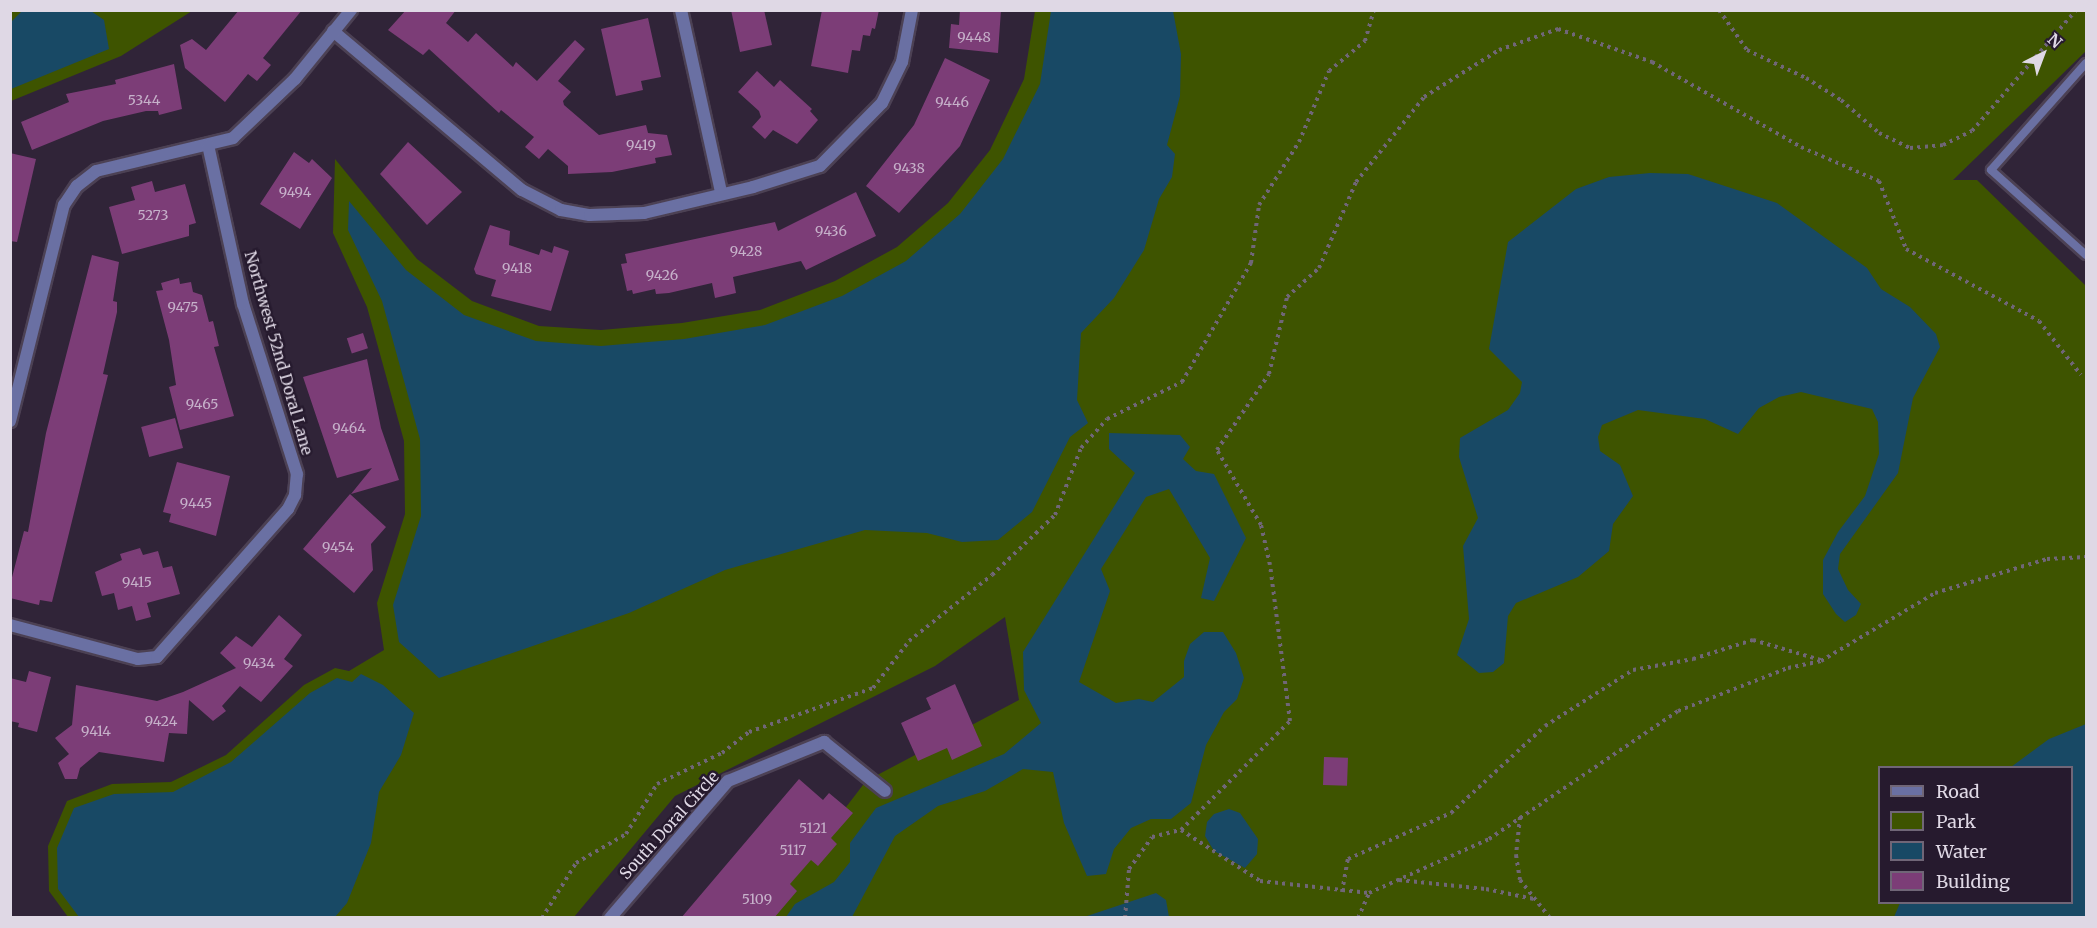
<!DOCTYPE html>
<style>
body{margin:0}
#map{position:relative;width:2097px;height:928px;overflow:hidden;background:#302438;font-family:Merriweather,serif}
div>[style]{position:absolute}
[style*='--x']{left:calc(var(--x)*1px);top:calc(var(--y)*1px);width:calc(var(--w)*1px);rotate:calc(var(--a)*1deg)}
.green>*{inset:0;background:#3e5400}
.water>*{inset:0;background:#184965}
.building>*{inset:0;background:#7c3d77;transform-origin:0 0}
.path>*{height:4px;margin-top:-2px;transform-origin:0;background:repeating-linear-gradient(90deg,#706677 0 3px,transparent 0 7.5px)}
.roads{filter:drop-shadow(2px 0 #4c4154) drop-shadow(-2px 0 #4c4154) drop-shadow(0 2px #4c4154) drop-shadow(0 -2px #4c4154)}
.lane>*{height:8px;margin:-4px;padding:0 4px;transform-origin:4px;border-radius:4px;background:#6a70a3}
.street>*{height:12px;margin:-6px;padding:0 6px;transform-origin:6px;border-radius:6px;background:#6a70a3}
span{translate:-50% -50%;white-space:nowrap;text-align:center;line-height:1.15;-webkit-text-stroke:5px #261a2e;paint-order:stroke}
.number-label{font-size:14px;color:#c6b1ca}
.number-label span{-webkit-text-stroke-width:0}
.street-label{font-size:16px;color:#dfd8e5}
.frame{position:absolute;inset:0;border:12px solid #dfd8e5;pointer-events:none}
.legend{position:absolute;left:1878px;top:766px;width:195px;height:138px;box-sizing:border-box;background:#261a2e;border:2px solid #706677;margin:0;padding:8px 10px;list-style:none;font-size:18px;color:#dfd8e5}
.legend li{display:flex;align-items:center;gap:12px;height:30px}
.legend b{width:30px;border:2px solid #706677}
.north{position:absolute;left:2013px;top:24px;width:60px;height:60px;-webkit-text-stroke:4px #261a2e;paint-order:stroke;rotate:42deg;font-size:16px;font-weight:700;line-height:24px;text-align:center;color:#dfd8e5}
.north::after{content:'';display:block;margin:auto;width:21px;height:27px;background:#dfd8e5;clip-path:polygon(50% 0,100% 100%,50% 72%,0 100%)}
</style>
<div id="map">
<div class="green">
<div style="clip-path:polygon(11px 11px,192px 11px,121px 56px,11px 101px)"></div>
<div style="clip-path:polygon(evenodd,1035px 11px,2086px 11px,2086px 51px,1953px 180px,1977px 180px,2086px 286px,2086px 917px,762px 917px,866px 781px,1019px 700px,1005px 617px,935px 666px,675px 796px,574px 917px,68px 917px,49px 891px,48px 846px,67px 801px,112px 784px,171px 782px,226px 755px,304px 685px,335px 668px,349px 671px,384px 650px,377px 603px,405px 514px,404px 441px,367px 307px,333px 233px,335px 159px,417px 259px,472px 301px,539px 326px,601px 330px,682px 323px,760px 310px,835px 281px,897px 247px,948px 203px,990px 150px,1024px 79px,1035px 11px,1880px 768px,2072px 768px,2072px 902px,1880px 902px,1880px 768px)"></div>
</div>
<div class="water">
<div style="clip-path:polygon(23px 10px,91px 11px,104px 20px,109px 49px,11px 89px,11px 22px)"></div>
<div style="clip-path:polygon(1051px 11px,1173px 11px,1181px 54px,1180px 96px,1167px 145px,1175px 154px,1172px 177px,1159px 199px,1144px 250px,1114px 298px,1081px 333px,1077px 400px,1088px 423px,1070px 437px,1032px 512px,998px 540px,962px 542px,927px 533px,865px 530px,725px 570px,629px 613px,439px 678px,399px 642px,393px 605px,421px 516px,420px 439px,382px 301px,348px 230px,349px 201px,406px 270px,464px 315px,536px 341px,601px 346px,684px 339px,765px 325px,842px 296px,906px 261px,960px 214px,1003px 159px,1040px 84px)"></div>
<div style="clip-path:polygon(1650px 173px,1688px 174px,1777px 203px,1867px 268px,1881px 289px,1910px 307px,1936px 334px,1940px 347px,1913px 398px,1898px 473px,1840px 554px,1838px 569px,1848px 590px,1861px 604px,1856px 615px,1845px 622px,1836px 614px,1823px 594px,1823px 560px,1838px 532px,1865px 496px,1879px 454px,1878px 422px,1872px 409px,1801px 392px,1779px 397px,1759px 408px,1738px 434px,1705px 419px,1638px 410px,1602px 425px,1598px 437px,1600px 451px,1620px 465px,1633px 496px,1613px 524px,1609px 551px,1578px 577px,1516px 603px,1508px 616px,1504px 663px,1493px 672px,1479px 673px,1457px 655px,1469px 619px,1463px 546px,1478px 518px,1459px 457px,1460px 438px,1508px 410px,1520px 393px,1522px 382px,1489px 349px,1508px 242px,1576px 189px,1609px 177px)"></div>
<div style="clip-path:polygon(1109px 433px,1180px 435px,1190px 447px,1183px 459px,1196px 471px,1214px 474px,1246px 538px,1214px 601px,1201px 598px,1210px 558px,1169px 489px,1146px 497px,1101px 569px,1110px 591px,1079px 682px,1116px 703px,1139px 699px,1153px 702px,1184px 677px,1184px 661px,1190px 644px,1204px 632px,1223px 632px,1236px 653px,1244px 678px,1237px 699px,1224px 712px,1206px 745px,1191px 803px,1171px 819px,1151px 819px,1131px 828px,1114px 849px,1106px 874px,1087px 876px,1064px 823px,1053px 772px,1023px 769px,985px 791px,938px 806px,895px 836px,852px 917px,786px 917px,795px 904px,834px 882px,850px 862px,850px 843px,876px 808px,1004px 754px,1041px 723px,1024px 690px,1023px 652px,1135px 473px,1109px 449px)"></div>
<div style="clip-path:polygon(361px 674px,383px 685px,414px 713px,401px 755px,379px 792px,371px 843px,347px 903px,335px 917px,79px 917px,58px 889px,57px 848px,74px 808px,114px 794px,173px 792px,231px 762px,310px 693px,337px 678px,352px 682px)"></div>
<div style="clip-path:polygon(2086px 724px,2086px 917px,1894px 917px,1900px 903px,2072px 902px,2072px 768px,2011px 767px,2049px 739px)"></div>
<div style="clip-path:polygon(1229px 809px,1240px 813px,1258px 839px,1257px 854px,1245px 868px,1214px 851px,1205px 836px,1207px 822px,1214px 814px)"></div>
<div style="clip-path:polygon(1156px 893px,1166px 900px,1169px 917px,1084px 917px)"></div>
</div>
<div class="building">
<div style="clip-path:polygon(239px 10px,302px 10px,263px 58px,271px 65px,257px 81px,248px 74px,225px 102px,185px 68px,180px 45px,192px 39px,206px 50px)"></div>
<div style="clip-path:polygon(406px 10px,456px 10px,446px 23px,468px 42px,476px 33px,513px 67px,516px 62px,537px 81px,575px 40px,585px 49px,558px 81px,571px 92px,563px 101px,564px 105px,599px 135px,646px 125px,648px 133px,667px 135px,672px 155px,655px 158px,656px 163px,612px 172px,568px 174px,568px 166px,548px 149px,539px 159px,525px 147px,534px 137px,501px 110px,499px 113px,429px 49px,423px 55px,388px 30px)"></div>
<div style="clip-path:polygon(731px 10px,764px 10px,772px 45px,740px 52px)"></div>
<div style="clip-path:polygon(822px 10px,879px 10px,875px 29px,872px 28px,870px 36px,863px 35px,860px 51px,852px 50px,848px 73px,811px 66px)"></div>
<div style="clip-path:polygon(960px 10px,1001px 10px,998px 53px,949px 48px,951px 24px,959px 25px)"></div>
<div style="clip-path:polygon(648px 18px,661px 77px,641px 81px,643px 90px,616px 96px,601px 29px)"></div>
<div style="clip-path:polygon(945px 58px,990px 80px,960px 146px,899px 213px,866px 186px,914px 125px)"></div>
<div style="clip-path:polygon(174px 64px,182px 109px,159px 115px,158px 111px,146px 111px,103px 121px,32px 150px,21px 122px,69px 102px,66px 94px,116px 84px,115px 80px)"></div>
<div style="clip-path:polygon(757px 71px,774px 87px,780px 80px,812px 109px,810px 111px,818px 120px,797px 144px,773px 130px,765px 139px,752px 127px,761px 117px,759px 111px,738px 92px)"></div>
<div style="clip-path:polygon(408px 142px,462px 192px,427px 225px,380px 174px)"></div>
<div style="clip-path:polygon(294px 152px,309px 163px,312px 159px,332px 178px,300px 229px,260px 204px)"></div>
<div style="clip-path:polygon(10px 153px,36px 159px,17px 242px,10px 241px)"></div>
<div style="clip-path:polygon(152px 181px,155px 192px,185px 184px,196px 223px,189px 225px,189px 236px,122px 254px,109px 207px,135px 200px,131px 187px)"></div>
<div style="clip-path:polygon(856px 192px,876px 236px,806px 270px,801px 261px,733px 277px,736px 293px,715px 298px,712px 283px,669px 293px,656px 294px,655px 289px,633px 294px,632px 290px,627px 291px,621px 264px,627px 263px,625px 254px,775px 222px,778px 231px)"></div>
<div style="clip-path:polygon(490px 225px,510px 231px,509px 245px,539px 255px,541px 249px,552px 253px,554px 246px,569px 251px,551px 311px,491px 296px,496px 280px,476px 274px,474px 269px)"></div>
<div style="clip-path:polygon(92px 255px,119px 262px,113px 301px,117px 302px,117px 312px,103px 374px,108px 375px,52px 602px,40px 600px,39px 605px,10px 598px,10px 585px,24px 531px,28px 532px,46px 433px)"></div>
<div style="clip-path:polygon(179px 278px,180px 284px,191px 282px,193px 292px,202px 295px,209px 322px,213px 321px,219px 346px,214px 347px,234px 416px,180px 430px,169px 387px,176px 385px,169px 340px,156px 291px,163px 290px,161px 283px)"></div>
<div style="left:363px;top:333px;width:16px;height:17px;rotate:72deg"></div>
<div style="clip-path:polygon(367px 359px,381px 428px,399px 480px,351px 494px,372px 468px,337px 478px,303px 377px)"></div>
<div style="left:175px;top:418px;width:31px;height:35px;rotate:75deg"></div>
<div style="clip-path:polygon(177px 462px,230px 476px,216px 536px,169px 522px,171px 514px,163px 512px)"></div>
<div style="clip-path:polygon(350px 494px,386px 527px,371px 544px,373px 570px,354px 593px,303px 549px)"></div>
<div style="clip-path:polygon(140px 548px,143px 555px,158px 551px,163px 568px,172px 566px,180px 594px,147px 603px,151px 617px,136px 621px,132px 606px,118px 610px,114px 593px,102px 596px,95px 572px,122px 560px,120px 554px)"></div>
<div style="clip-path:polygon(279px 615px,302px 635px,284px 659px,293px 666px,261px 702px,240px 686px,222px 706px,226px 711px,213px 721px,189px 700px,187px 734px,169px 733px,164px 762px,99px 752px,80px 768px,77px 779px,65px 779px,58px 763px,69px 754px,55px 738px,72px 725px,76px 685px,157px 701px,183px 692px,236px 668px,220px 653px,236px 636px,252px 647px)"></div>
<div style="clip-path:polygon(29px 671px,51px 677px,37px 732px,18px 727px,19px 723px,10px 721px,10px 678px,26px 682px)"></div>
<div style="clip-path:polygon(955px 684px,982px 746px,952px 760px,947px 748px,918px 761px,901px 723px,931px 709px,926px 698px)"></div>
<div style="left:1324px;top:757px;width:24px;height:28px;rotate:2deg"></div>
<div style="clip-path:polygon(799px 779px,823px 800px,829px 793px,853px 813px,831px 838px,837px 844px,818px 866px,811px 860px,790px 884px,797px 891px,774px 918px,681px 918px)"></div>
</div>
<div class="path">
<div style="--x:1719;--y:10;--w:49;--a:55"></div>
<div style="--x:1747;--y:50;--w:65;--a:25.4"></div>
<div style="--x:1806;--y:78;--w:41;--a:32.2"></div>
<div style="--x:1841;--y:100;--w:50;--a:41"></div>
<div style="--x:1879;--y:133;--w:34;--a:26"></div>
<div style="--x:1910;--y:148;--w:33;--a:-5"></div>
<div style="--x:1943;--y:145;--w:32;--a:-26"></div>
<div style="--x:1972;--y:131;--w:160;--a:-49.3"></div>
<div style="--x:1520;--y:817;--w:38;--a:96"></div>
<div style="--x:1516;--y:855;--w:25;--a:81"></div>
<div style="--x:1520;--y:880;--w:48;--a:51.7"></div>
<div style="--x:1181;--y:830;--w:154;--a:-45"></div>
<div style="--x:1290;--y:721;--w:157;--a:-97.3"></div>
<div style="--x:1270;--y:565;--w:41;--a:-102.7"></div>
<div style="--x:1261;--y:525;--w:87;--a:-120.4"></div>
<div style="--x:1217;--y:450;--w:92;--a:-55.6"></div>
<div style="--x:1269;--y:374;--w:79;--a:-76.8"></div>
<div style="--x:1287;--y:297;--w:43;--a:-42.2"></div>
<div style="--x:1319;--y:268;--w:94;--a:-66.7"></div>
<div style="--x:1356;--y:182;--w:109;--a:-51.3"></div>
<div style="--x:1424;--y:97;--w:89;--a:-32.1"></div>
<div style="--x:1499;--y:50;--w:63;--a:-19.6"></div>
<div style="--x:1558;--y:29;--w:100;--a:19.3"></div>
<div style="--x:1652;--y:62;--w:172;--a:29.7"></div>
<div style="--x:1801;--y:147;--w:85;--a:23.6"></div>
<div style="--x:1879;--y:181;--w:73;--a:68.3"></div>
<div style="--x:1906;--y:249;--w:151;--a:28.4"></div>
<div style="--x:2039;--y:321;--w:68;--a:52.1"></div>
<div style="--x:1399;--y:880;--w:87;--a:5.9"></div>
<div style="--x:1486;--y:889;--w:49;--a:11.8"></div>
<div style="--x:1342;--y:892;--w:34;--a:-80"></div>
<div style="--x:1348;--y:859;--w:113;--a:-24.1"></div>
<div style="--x:1451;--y:813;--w:128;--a:-42.8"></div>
<div style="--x:1545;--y:726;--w:104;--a:-32.5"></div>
<div style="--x:1633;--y:670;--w:61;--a:-10.4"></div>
<div style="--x:1693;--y:659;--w:63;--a:-17.6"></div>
<div style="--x:1753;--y:640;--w:71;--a:16.4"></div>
<div style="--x:542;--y:918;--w:65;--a:-58.3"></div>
<div style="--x:576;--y:863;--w:58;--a:-30.1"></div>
<div style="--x:626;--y:834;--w:59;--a:-58.2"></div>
<div style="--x:657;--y:784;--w:72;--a:-25.5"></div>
<div style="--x:722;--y:753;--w:34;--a:-38"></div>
<div style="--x:749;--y:732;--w:132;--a:-19.5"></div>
<div style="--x:873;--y:688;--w:59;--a:-52.5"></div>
<div style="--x:909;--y:641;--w:106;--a:-38.5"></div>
<div style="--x:992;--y:575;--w:87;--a:-43.6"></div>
<div style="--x:1055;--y:515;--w:72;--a:-68.8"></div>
<div style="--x:1081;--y:448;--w:39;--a:-48"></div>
<div style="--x:1107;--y:419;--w:84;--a:-26.3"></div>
<div style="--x:1182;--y:382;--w:138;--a:-59.9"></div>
<div style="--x:1251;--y:263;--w:59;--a:-82.1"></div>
<div style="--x:1259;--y:205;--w:75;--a:-57.6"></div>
<div style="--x:1299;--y:142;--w:77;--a:-67.1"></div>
<div style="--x:1329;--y:71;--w:47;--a:-39.8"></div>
<div style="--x:1365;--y:41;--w:32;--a:-74"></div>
<div style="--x:1125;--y:918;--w:49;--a:-85.3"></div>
<div style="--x:1129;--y:869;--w:39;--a:-54"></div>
<div style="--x:1152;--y:837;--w:30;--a:-14"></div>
<div style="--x:1181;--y:830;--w:94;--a:32.8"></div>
<div style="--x:1260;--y:881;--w:110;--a:6.3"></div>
<div style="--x:1358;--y:918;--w:27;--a:-66"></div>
<div style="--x:1369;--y:893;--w:132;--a:-24.2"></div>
<div style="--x:1489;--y:839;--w:228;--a:-34.1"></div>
<div style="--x:1678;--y:711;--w:118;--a:-21.4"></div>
<div style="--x:1788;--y:668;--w:34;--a:-12"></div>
<div style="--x:1821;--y:661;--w:133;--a:-30.8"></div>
<div style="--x:1935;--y:593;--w:117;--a:-16.9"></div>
<div style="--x:2047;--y:559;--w:39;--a:-3"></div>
</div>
<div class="roads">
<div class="lane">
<div style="--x:2086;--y:63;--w:143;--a:131.6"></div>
<div style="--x:1991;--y:170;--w:127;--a:41.8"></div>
</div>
<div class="street">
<div style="--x:681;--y:10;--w:186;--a:77.6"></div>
<div style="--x:333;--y:31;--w:247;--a:40.1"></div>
<div style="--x:522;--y:190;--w:44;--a:27.1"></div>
<div style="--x:561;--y:210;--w:29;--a:10"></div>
<div style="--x:590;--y:215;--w:54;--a:-2.1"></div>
<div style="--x:644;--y:213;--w:112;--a:-13.4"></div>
<div style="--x:753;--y:187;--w:70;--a:-17.4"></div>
<div style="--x:820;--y:166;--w:88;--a:-45.5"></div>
<div style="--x:882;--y:103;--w:46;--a:-64"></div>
<div style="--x:902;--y:62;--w:53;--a:-79.1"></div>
<div style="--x:10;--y:421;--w:223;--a:-76"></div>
<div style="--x:64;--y:205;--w:23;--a:-56"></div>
<div style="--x:77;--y:186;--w:24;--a:-38"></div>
<div style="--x:96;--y:171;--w:141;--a:-13.5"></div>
<div style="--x:233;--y:138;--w:86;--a:-43.6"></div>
<div style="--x:295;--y:79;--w:89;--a:-50.9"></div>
<div style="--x:10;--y:625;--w:132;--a:14.9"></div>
<div style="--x:138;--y:659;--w:19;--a:-6"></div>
<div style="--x:157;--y:657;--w:198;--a:-48.5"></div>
<div style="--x:288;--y:509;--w:16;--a:-63"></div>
<div style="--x:295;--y:495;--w:21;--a:-85"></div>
<div style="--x:297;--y:474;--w:178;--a:-107.6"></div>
<div style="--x:243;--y:304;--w:163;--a:-102.4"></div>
<div style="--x:610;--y:918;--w:181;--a:-49.3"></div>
<div style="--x:728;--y:781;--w:104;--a:-22.1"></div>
<div style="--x:824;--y:742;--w:78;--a:38.8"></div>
</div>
</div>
<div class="number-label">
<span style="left:974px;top:37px">9448</span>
<span style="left:144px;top:100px">5344</span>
<span style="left:952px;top:102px">9446</span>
<span style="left:641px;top:145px">9419</span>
<span style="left:909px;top:168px">9438</span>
<span style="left:295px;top:192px">9494</span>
<span style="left:153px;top:215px">5273</span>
<span style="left:831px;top:231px">9436</span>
<span style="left:746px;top:251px">9428</span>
<span style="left:517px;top:268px">9418</span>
<span style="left:662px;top:275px">9426</span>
<span style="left:183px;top:307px">9475</span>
<span style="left:202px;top:404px">9465</span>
<span style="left:349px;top:428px">9464</span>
<span style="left:196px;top:503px">9445</span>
<span style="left:338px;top:547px">9454</span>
<span style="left:137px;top:582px">9415</span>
<span style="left:259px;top:663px">9434</span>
<span style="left:161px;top:721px">9424</span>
<span style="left:96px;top:731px">9414</span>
<span style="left:813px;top:828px">5121</span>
<span style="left:793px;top:850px">5117</span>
<span style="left:757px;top:899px">5109</span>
</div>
<div class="street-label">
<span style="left:279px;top:353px;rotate:74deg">Northwest 52nd Doral Lane</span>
<span style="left:669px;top:825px;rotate:-48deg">South Doral Circle</span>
</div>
<div class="frame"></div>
<ul class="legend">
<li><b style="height:8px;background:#6a70a3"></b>Road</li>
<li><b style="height:16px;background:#3e5400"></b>Park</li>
<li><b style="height:16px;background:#184965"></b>Water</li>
<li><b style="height:16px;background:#7c3d77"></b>Building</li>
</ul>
<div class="north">N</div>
</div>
